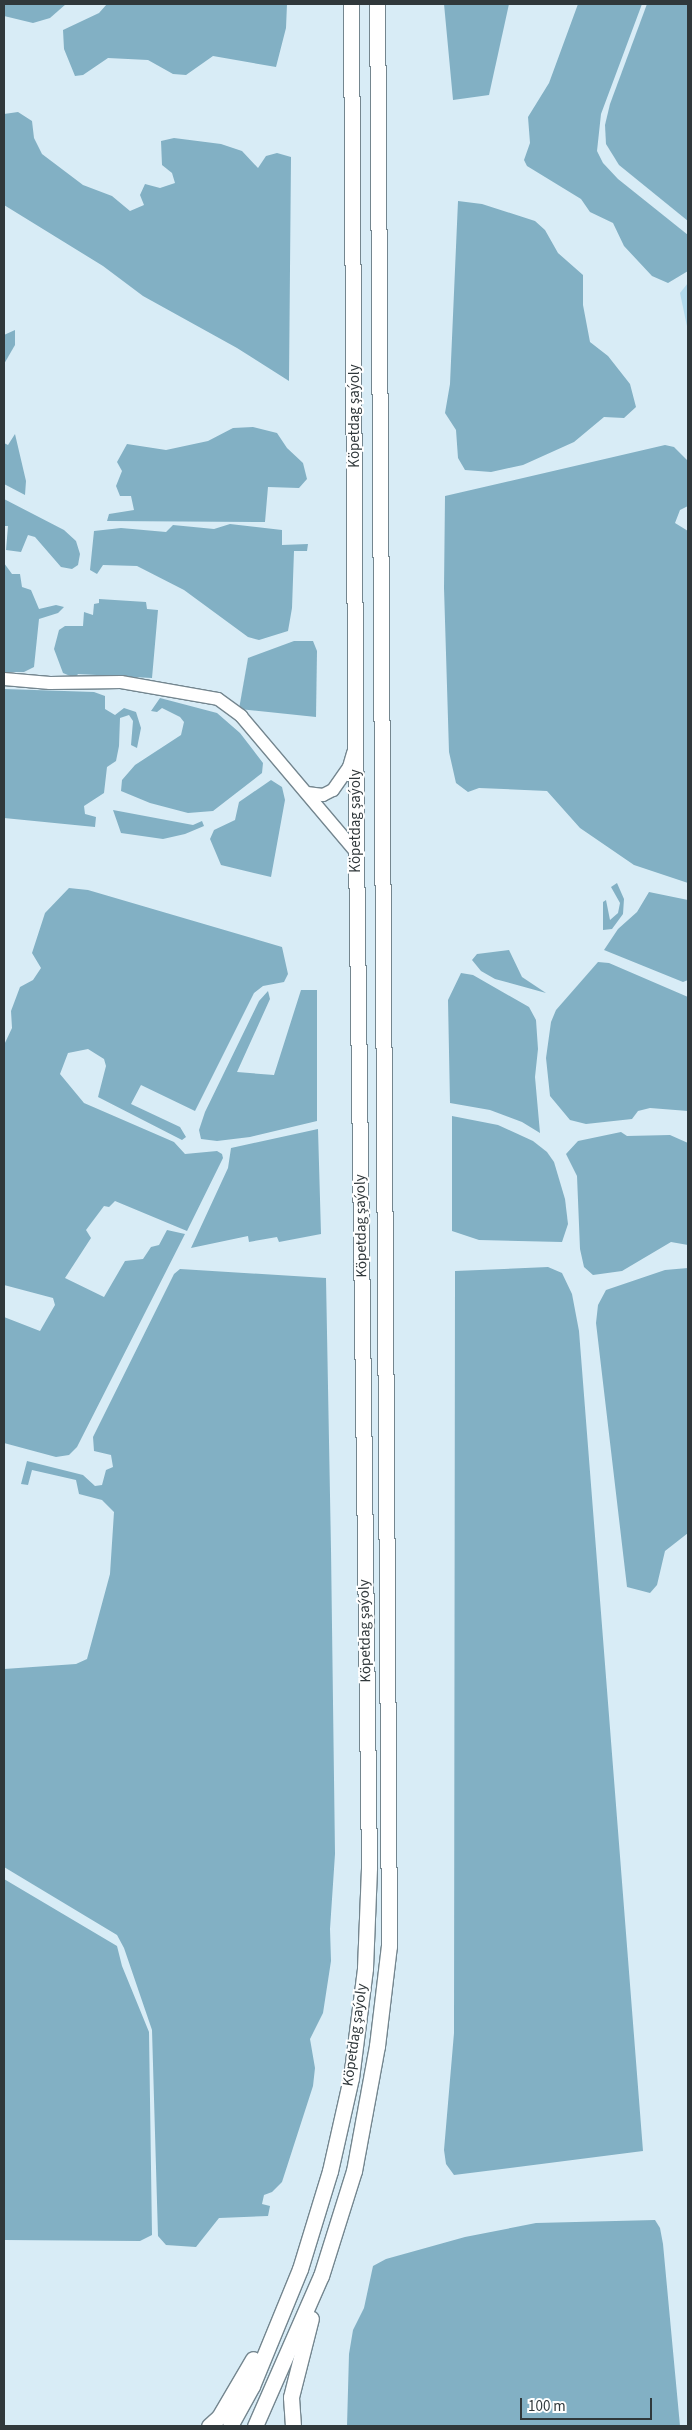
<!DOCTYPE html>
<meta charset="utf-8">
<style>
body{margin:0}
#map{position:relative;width:692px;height:2430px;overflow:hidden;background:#d8ecf6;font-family:"Source Sans 3",sans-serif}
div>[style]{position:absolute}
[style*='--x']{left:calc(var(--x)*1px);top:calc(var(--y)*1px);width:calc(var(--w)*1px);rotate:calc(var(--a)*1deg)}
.green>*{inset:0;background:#b2dbee}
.forest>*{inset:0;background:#82b0c4}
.roads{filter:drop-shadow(1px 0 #74868f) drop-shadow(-1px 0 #74868f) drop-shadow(0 1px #74868f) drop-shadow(0 -1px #74868f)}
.minor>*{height:12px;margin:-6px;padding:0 6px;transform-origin:6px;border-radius:6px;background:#fff}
.major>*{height:15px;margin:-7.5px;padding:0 7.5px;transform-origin:7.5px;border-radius:7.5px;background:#fff}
span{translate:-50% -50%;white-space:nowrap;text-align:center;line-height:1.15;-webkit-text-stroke:4px #fff;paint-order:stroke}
.street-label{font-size:15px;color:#30383b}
.frame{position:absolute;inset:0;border:5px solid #30383b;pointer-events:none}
.scale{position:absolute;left:520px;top:2398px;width:132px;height:22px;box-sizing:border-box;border:2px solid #30383b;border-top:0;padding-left:6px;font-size:15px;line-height:18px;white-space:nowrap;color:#30383b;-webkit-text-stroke:4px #fff;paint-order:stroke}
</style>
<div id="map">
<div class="green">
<div style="clip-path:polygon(688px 283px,688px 331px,680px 293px)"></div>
</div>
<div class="forest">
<div style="clip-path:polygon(4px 4px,66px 4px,50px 18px,33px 23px,4px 16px)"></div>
<div style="clip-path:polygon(107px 4px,287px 4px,286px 28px,276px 67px,213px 56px,186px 75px,173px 74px,148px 60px,108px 58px,83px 75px,75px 76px,64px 49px,63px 30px,99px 13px)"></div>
<div style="clip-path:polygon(444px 4px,509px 4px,489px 95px,453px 100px)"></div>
<div style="clip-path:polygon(578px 4px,642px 4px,601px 114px,597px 151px,603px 163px,618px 179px,688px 235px,688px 271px,668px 283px,652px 276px,624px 246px,613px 223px,590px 212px,581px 199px,527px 166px,524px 160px,530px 143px,528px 117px,549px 83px)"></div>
<div style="clip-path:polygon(647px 4px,688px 4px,688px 221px,619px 165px,606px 144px,605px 125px,610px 104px)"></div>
<div style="clip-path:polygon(18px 112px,32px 121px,34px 138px,42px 154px,83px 185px,112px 196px,130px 211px,144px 205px,140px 195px,145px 184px,160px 188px,175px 183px,172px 173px,162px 165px,161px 141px,174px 138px,221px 144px,242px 151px,258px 168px,266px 156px,277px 153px,291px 157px,289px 381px,237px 348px,143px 296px,103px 266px,4px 205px,4px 114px)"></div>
<div style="clip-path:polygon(458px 201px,482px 204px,535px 221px,545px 230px,558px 253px,583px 275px,583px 305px,590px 342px,608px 356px,630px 384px,636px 407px,624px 418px,604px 417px,574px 442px,523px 465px,491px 472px,465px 470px,458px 458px,456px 430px,445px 413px,450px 384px)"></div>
<div style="clip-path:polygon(15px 330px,15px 345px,4px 364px,4px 335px)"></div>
<div style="clip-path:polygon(253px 427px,277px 433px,287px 448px,303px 463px,307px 479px,299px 488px,268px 487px,265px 522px,107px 521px,109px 514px,134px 510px,131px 496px,120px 496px,116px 486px,122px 471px,117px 462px,127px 444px,166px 450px,208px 441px,233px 428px)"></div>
<div style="clip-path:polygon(15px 434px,26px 481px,25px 495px,4px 484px,4px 443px,8px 445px)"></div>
<div style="clip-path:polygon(665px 445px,674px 447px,688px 461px,688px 506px,680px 510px,675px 523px,688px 531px,688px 883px,634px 865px,580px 828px,547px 791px,479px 788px,468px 792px,456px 783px,449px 752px,444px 588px,445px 496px)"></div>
<div style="clip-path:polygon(4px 499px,64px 530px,76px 541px,80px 554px,78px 565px,72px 569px,61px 567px,35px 537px,28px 535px,21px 552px,6px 550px,8px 526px,4px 526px)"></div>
<div style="clip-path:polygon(230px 524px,282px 530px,282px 545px,308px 544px,307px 551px,294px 551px,292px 608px,288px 631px,259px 640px,248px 637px,184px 590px,137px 566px,103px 565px,97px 574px,90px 570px,94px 531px,121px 528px,166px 532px,173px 525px,214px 529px)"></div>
<div style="clip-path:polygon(4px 563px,12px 574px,20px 574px,22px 587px,31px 590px,39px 609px,56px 605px,64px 607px,58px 613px,39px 619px,34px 667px,24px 672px,4px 672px)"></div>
<div style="clip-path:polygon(99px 599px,146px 602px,147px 609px,158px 610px,152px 678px,78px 674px,75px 678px,63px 673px,54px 649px,59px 630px,65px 626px,83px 626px,84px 612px,93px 615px,94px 604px,99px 603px)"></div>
<div style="clip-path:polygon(294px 641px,313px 641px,317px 651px,316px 717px,239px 709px,248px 658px)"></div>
<div style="clip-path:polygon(4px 689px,94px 692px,105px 696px,105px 709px,115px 715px,124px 708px,136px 712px,141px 728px,137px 748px,131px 745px,133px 721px,129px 715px,120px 718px,119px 746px,116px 761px,107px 767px,104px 793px,84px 806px,85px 814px,96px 817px,95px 827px,4px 818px)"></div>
<div style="clip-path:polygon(160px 698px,217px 713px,240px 733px,263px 763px,262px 773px,213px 811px,188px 813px,150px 803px,121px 791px,122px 780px,135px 765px,181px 735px,184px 722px,180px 717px,162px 708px,157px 712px,151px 711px)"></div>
<div style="clip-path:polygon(271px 780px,282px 787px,285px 800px,271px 877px,221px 865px,210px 839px,214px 830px,235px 820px,239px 802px)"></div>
<div style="clip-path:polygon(113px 810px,193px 825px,202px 821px,204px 826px,185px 834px,163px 839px,121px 833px)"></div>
<div style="clip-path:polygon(617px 883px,624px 899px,623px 914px,612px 929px,603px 930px,603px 902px,606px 900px,610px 920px,618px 913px,620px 903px,611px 887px)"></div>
<div style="clip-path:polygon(69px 888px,88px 890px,282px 947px,288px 974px,284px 982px,263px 986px,254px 993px,195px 1111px,141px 1085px,131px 1104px,180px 1127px,186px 1137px,182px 1140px,98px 1097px,106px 1066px,104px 1059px,88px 1049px,68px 1053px,60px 1074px,84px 1103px,174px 1142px,185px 1154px,217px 1151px,222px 1154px,223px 1158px,187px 1231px,115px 1201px,109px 1207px,104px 1206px,86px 1230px,91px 1238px,65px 1278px,104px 1297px,125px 1261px,143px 1259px,151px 1247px,159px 1245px,167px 1230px,185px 1234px,77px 1447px,69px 1455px,56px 1457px,4px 1443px,4px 1317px,40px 1331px,55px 1305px,53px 1298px,4px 1285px,4px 1045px,12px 1028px,11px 1011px,20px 987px,33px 980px,41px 968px,32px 953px,45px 913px)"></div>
<div style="clip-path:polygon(649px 892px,688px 900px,688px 980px,683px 982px,604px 950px,618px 929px,637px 912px)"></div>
<div style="clip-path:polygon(509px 950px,522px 977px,546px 993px,495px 979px,481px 971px,472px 960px,477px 954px)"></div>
<div style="clip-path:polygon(598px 962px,609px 963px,688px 997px,688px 1111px,650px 1108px,638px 1111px,632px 1119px,586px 1124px,570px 1120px,550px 1096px,546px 1058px,551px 1022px,556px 1010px)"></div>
<div style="clip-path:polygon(461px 973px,473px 975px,529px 1007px,536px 1020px,538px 1049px,535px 1077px,540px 1133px,522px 1122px,490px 1110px,450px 1103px,448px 1000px)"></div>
<div style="clip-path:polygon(301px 990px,317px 990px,317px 1121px,250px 1137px,217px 1141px,201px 1139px,199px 1130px,205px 1112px,259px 1001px,268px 991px,270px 999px,237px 1072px,274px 1075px)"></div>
<div style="clip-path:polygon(452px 1116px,498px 1125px,533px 1141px,547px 1152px,554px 1162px,565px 1199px,568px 1224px,562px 1242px,479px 1240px,452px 1231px)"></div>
<div style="clip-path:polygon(318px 1129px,321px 1234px,279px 1242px,277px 1237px,249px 1242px,248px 1236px,191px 1248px,228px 1168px,231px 1148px)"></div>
<div style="clip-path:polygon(621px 1132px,627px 1136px,670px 1135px,688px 1143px,688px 1245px,671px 1242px,622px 1271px,593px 1275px,584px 1267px,580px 1249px,577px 1176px,566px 1154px,578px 1141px)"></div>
<div style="clip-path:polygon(548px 1267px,562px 1273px,572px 1294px,579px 1331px,643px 2151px,454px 2175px,446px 2164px,444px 2150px,454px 2033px,455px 1271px)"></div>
<div style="clip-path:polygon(688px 1268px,688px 1533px,665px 1551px,657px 1585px,650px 1593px,627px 1587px,596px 1323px,598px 1305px,606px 1290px,665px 1270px)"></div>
<div style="clip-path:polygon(180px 1269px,326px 1278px,331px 1549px,335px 1854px,330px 1929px,331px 1961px,323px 2013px,310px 2039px,315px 2068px,313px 2086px,282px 2182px,272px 2192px,264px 2195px,262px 2204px,270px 2206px,268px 2216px,219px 2218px,196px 2247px,166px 2245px,158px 2236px,152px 2030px,124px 1948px,117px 1935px,4px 1867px,4px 1669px,76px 1664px,87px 1659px,110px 1574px,114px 1512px,102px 1500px,79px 1494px,76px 1480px,32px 1470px,28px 1485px,21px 1484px,27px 1461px,83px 1475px,95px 1486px,102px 1485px,106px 1470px,113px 1467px,111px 1455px,94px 1451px,93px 1437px,174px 1274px)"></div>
<div style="clip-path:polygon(4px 1879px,117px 1946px,122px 1966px,149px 2032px,152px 2235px,140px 2241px,4px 2240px)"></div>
<div style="clip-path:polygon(655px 2220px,660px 2228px,663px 2244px,680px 2426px,347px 2426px,349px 2354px,353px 2330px,364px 2308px,373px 2266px,386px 2259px,465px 2237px,536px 2223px)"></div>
</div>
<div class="roads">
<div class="minor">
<div style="--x:4;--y:679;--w:46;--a:5"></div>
<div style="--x:50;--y:683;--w:71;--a:-0.8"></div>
<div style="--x:121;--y:682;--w:98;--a:9.9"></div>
<div style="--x:218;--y:699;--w:29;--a:36"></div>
<div style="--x:241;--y:716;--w:178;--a:49.8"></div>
<div style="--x:307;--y:793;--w:16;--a:7"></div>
<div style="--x:323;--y:795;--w:11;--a:-27"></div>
<div style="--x:333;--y:790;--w:28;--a:-55"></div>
<div style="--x:349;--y:767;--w:15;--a:-74"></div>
</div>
<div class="major">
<div style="--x:209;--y:2426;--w:13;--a:-42"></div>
<div style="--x:219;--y:2417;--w:67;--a:-59.6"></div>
<div style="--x:230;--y:2426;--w:46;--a:-61.2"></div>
<div style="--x:252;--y:2386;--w:126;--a:-67.7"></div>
<div style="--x:300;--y:2269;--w:102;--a:-73"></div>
<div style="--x:330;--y:2171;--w:95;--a:-77.3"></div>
<div style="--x:351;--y:2078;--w:111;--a:-82.7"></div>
<div style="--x:365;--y:1968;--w:101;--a:-87.7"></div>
<div style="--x:369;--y:1867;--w:1015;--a:-90.73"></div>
<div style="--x:356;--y:852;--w:848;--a:-90.34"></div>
<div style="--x:255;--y:2426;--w:164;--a:-66.3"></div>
<div style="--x:321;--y:2276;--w:110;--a:-72.6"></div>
<div style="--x:354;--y:2171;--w:127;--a:-79.6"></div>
<div style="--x:377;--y:2046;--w:101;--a:-83.2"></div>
<div style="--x:389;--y:1946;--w:1942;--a:-90.35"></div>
<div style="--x:293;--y:2426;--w:29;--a:-94"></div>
<div style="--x:291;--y:2397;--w:81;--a:-75.8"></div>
</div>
</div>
<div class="street-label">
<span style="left:355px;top:416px;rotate:-90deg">Köpetdag şaýoly</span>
<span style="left:356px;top:821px;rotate:-90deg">Köpetdag şaýoly</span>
<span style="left:361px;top:1226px;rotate:-91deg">Köpetdag şaýoly</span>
<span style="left:365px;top:1631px;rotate:-91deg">Köpetdag şaýoly</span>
<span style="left:355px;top:2035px;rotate:-82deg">Köpetdag şaýoly</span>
</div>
<div class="frame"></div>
<div class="scale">100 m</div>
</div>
